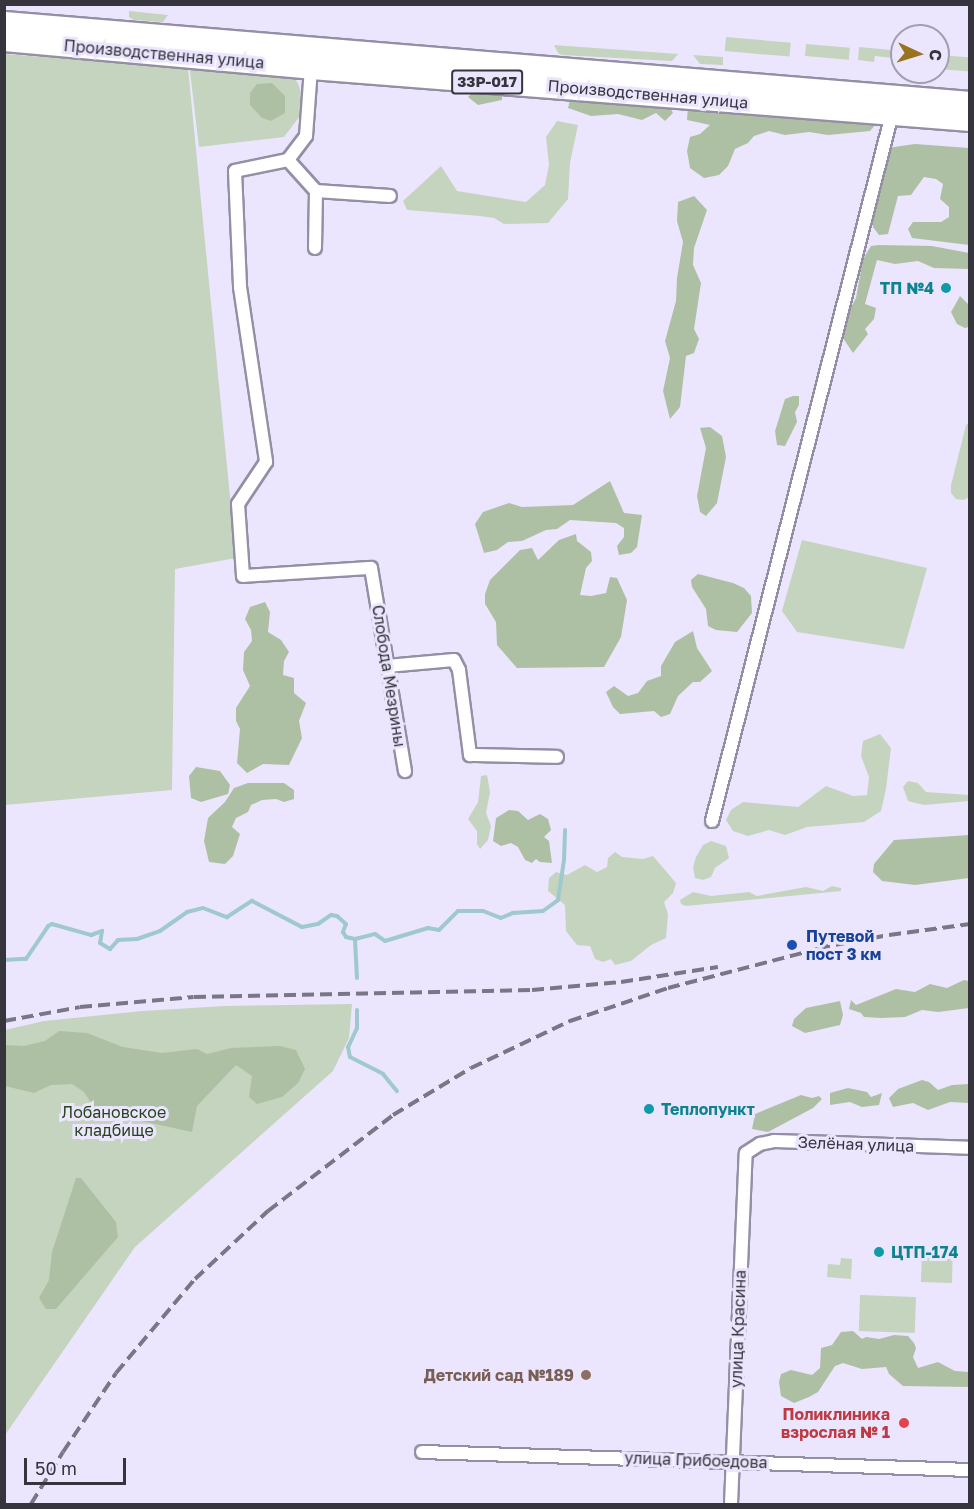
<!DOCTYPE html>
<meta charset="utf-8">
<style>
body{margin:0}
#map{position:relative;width:974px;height:1509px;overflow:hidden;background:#ebe6fe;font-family:"Golos Text",sans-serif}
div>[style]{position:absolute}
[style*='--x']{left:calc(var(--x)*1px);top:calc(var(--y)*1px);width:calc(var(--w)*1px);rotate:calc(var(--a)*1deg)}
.green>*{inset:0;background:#c5d4bf;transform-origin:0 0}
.forest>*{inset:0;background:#adc0a3}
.stream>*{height:4px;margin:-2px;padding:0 2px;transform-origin:2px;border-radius:2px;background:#9fc9cd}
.roads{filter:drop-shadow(2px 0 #948fa5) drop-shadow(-2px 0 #948fa5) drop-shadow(0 2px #948fa5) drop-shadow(0 -2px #948fa5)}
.minor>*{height:12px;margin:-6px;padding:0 6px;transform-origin:6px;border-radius:6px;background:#fff}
.trunk>*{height:21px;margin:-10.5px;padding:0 10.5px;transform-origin:10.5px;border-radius:10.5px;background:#fff}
.rail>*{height:4px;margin-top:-2px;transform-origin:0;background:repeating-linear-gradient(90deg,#797685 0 12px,transparent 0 18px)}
.dots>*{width:16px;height:16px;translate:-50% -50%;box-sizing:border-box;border:3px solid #ebe6fe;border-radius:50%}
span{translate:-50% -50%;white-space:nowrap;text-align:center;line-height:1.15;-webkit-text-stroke:6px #ebe6fe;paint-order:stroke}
.shield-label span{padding:2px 4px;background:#ebe6fe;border:2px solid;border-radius:4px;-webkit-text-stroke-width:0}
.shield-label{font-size:15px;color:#36343d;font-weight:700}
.street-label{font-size:16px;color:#36343d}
.culture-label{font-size:16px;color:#0d838f;font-weight:700}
.right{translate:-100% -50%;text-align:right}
.left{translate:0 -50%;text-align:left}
.transit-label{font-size:16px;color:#164399;font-weight:700}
.park-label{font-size:16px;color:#294419}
.education-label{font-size:16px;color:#785e54;font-weight:700}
.health-label{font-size:16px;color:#be3a42;font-weight:700}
.frame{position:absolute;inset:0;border:6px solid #36343d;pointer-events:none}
.north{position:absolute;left:890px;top:24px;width:60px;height:60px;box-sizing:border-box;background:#ebe6fe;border:2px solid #a39fb1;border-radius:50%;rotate:94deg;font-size:16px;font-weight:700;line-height:24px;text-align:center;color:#36343d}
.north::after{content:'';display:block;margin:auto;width:21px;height:27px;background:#98741e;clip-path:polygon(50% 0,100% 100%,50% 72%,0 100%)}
.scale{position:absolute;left:24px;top:1458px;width:102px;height:27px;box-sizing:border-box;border:3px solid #36343d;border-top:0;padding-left:8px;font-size:18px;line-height:21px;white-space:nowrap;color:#36343d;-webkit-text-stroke:4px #ebe6fe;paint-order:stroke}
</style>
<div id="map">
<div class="green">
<div style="clip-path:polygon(129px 11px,168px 15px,163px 22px,134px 20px,129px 17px)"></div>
<div style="left:726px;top:37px;width:65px;height:14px;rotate:5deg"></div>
<div style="left:806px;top:44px;width:44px;height:12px;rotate:5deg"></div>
<div style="clip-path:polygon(554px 45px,678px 54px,672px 61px,562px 55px,558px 53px)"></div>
<div style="clip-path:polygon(859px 47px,902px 51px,902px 59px,875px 56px,874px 62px,858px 60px)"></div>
<div style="clip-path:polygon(5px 54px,188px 68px,236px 558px,175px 569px,172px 790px,5px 805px)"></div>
<div style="clip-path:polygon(693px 55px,723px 57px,723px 65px,700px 64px)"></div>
<div style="left:938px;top:55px;width:31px;height:14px;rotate:4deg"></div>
<div style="clip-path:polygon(189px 63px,289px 72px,298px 83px,303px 99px,300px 116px,284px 137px,199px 147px)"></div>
<div style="clip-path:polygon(557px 121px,578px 125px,570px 163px,568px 199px,548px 223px,504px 224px,494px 218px,480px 216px,407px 210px,403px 201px,441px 166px,457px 191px,526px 202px,545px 185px,549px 165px,546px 137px)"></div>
<div style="clip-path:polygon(969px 423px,969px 497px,964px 500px,956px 499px,951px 493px,951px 485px,966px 425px)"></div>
<div style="clip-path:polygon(802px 540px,927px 568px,904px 649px,797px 632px,782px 611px)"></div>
<div style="clip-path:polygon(880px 734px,891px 748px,886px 789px,881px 811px,864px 822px,807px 827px,785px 835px,769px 830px,748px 836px,733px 831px,726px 820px,731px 810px,743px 802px,798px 807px,826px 786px,853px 796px,867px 795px,869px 777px,861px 756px,863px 741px)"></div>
<div style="clip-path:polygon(487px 775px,490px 792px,486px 813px,491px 826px,488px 840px,480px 849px,477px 844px,477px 831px,468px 819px,478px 802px,481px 776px)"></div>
<div style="clip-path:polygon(908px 781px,918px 783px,926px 792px,969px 795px,969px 801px,924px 805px,908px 801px,903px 787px)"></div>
<div style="clip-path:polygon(711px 841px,726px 846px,729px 858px,715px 868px,711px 877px,703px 880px,695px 878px,693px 867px,696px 857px,703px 845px)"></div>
<div style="clip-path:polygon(615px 852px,622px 857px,643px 859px,653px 856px,676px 883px,673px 893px,664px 902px,668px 914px,666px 938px,651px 945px,631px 961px,615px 965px,611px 959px,603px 962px,595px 959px,590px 946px,577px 945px,566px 931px,565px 905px,548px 891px,549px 878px,556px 872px,567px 875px,585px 865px,597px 872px,607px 867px,608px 858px)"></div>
<div style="clip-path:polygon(832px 886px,841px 888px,841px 891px,686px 906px,681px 904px,680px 900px,693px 892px,711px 896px,749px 892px,757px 896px,806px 887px,823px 891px)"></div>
<div style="clip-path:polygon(352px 1004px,349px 1038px,333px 1071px,135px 1247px,5px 1435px,5px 1030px,44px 1021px,142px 1011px,225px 1006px)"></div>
<div style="left:922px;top:1250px;width:31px;height:32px;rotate:2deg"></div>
<div style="clip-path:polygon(841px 1258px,852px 1259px,851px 1279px,827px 1277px,828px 1264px,840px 1265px)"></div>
<div style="left:860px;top:1295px;width:56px;height:36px;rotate:2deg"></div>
</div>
<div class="forest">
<div style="clip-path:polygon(272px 83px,285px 96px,285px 113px,271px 121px,262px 118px,250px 105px,250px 93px,257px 84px)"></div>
<div style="clip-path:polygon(475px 90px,502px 94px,502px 100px,478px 105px,468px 97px)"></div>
<div style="clip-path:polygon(591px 97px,667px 102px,673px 113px,665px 121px,656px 113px,642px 120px,618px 114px,591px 116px,568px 108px,570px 100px)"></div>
<div style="clip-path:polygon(688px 105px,832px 115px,842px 122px,875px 125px,870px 131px,828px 135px,809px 132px,785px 135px,769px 131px,754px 136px,748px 143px,735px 149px,728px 166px,719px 175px,704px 178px,690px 168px,687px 151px,690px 137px,700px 134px,710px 125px,687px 120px)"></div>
<div style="clip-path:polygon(915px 144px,969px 148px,969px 245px,912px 238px,908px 229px,913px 222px,941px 222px,949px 217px,949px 207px,940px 199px,943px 184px,936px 179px,924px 177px,911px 195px,898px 196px,888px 234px,879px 235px,873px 227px,873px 215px,887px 148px)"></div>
<div style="clip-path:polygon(694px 196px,707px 210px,694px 248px,693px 265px,701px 283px,694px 329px,699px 339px,694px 353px,686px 356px,680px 407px,670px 419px,663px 391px,670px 358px,665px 341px,676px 301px,677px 278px,683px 242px,677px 221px,678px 202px)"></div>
<div style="clip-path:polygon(879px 245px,932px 246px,969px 253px,969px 269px,934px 268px,918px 261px,895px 264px,877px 260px,865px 304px,876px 308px,874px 319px,865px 329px,868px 334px,853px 353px,841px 335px,841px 326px,856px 298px,863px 259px,871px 246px)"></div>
<div style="clip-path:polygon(960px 296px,969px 305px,969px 327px,965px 328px,957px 324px,951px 312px)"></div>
<div style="clip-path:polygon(793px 396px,799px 396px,799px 405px,795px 412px,797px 422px,785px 446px,777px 445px,775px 431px,785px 399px)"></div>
<div style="clip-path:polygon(710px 427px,722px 436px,726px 457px,717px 503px,706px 516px,700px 512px,697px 496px,706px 448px,700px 428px)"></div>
<div style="clip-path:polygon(610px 481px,624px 513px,642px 515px,637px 547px,631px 553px,619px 555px,617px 546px,624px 537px,624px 528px,616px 523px,570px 520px,557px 529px,546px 530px,522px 541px,508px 542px,497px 550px,484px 553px,475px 524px,483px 512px,509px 503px,522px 507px,573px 505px)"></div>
<div style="clip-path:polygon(576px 534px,577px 541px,591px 552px,592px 561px,586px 568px,580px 595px,591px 596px,606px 593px,610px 577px,617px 578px,627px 600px,621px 637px,604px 667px,517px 668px,497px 645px,496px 622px,485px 604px,485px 594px,490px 580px,520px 550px,532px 548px,538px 560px,559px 540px)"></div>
<div style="clip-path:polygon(698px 574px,733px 583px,744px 588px,751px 596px,752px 613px,737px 632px,716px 630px,708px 626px,706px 609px,692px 587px,691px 580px)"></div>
<div style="clip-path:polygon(265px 602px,270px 612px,268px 632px,281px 640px,289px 652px,284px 661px,283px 675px,294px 678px,294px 693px,306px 703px,299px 721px,302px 738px,289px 765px,263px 764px,247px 773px,237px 763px,240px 729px,236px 721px,236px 708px,250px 686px,243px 670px,244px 652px,252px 641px,251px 630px,245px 619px,250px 607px)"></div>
<div style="clip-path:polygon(693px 631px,697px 648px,712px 671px,700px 682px,693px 682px,678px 696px,670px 714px,661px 717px,654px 711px,620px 714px,613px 707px,606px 692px,614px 686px,628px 696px,638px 693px,647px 681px,661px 676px,661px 666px,675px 642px)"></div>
<div style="clip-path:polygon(196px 767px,220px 771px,230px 785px,228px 794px,201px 802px,191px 798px,189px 776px)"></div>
<div style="clip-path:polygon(248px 783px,284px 783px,294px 790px,294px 799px,284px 802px,276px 799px,262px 800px,251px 805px,248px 812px,236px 818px,232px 827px,240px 834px,233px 856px,225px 864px,209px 862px,204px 841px,208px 818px,225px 802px,234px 788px)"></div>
<div style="clip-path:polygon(509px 810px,518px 811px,528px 820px,540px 814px,548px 819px,551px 830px,544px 837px,549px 841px,552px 863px,540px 862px,536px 859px,532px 863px,525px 860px,518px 847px,511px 843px,501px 846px,493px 841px,496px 818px)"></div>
<div style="clip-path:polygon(969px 835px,969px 878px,915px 885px,882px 881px,873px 872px,874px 864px,894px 840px)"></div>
<div style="clip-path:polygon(964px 980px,969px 981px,969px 1008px,938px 1012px,922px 1010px,905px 1017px,881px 1018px,864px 1017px,861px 1013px,849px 1009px,851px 1000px,856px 1005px,896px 989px,915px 992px,930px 984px,947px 988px)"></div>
<div style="clip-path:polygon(840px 1001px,843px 1015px,840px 1025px,805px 1033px,792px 1026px,794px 1019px,806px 1008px)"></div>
<div style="clip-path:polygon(59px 1031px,87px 1033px,123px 1047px,162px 1053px,197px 1049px,207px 1054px,231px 1048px,280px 1046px,296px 1050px,305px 1069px,298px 1083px,282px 1097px,257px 1104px,249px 1097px,252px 1076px,236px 1065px,197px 1106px,192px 1132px,96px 1111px,84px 1092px,72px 1084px,51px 1085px,34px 1093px,5px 1086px,5px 1045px,24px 1046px,45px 1041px)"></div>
<div style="clip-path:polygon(922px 1080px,929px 1082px,938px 1090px,952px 1085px,969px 1084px,969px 1103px,950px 1102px,928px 1110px,913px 1103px,893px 1107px,889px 1098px,898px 1089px)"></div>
<div style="clip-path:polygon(848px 1088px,867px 1092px,871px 1097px,882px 1093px,879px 1105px,862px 1107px,850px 1102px,830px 1105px,830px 1093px)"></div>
<div style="clip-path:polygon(801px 1095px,812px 1098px,819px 1096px,822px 1099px,813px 1108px,768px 1132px,752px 1129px,755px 1114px)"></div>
<div style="clip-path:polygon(76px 1178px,81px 1178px,116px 1222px,118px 1237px,56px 1309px,46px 1309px,39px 1298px,49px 1280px,52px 1252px)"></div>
<div style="clip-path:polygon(853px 1331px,862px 1339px,866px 1337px,879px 1339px,894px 1335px,908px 1336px,914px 1343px,916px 1348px,913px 1357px,918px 1368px,938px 1362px,955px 1371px,969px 1372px,969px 1387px,903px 1386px,889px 1374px,886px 1367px,862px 1369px,843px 1363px,835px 1366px,818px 1392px,809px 1397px,794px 1403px,781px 1396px,779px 1382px,781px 1374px,791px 1370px,812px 1375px,820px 1368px,821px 1348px,832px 1345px,841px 1332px)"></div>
</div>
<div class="stream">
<div style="--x:355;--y:940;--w:38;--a:87"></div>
<div style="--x:4;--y:960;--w:22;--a:-3"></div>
<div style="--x:26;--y:959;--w:40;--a:-56"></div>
<div style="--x:48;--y:926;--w:4;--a:-27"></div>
<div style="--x:52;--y:924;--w:41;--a:15.8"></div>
<div style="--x:91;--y:935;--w:12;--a:-20"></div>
<div style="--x:102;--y:931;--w:12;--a:99"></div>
<div style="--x:100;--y:943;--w:12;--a:31"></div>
<div style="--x:110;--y:949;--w:12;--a:-48"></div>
<div style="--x:118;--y:940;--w:19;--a:-3"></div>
<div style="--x:137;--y:939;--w:24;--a:-19"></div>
<div style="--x:160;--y:931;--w:33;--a:-35"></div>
<div style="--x:187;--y:912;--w:16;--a:-14"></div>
<div style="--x:203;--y:908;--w:26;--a:21"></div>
<div style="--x:227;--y:917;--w:30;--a:-33"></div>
<div style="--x:252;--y:901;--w:56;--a:27.5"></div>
<div style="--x:302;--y:927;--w:16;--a:-11"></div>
<div style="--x:318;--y:924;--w:16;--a:-35"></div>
<div style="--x:331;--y:915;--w:6;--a:9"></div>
<div style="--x:337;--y:916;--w:12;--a:42"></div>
<div style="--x:346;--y:924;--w:9;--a:111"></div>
<div style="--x:343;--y:932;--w:6;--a:59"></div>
<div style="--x:346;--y:937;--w:9;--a:13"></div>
<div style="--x:355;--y:939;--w:21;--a:-14"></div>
<div style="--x:375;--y:934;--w:12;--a:35"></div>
<div style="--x:385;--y:941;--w:45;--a:-16.8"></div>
<div style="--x:428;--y:928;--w:11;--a:10"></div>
<div style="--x:439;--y:930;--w:27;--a:-45"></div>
<div style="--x:458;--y:911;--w:25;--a:0"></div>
<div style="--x:483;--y:911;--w:19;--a:21"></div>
<div style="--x:501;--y:918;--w:13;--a:-23"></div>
<div style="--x:513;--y:913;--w:30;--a:-4"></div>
<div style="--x:543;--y:911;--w:19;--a:-36"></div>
<div style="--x:558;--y:900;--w:40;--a:-81.5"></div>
<div style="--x:564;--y:860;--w:30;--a:-88"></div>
<div style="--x:357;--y:1010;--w:18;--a:90"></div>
<div style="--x:357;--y:1028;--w:21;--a:115"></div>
<div style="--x:348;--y:1047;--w:10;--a:79"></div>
<div style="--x:350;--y:1057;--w:37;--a:27"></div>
<div style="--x:383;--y:1074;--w:22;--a:51"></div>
</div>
<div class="roads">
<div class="minor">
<div style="--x:311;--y:68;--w:68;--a:94.2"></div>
<div style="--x:306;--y:136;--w:30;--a:127"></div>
<div style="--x:288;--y:160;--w:54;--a:168.3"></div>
<div style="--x:235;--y:171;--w:116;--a:87.5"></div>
<div style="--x:240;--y:287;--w:177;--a:81.5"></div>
<div style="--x:266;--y:462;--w:50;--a:123.7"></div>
<div style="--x:238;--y:504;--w:72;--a:86"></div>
<div style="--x:243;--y:576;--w:128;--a:-3.6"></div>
<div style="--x:371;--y:568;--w:206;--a:80.5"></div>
<div style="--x:288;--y:160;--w:42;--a:47.9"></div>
<div style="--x:316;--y:191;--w:74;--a:3.9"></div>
<div style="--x:315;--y:248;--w:57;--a:-89"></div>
<div style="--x:387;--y:666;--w:67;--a:-5.1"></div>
<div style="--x:454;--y:660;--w:11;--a:63"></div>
<div style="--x:459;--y:670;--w:86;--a:82.6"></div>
<div style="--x:470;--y:755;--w:87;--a:1.3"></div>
<div style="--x:712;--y:821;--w:730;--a:-75.72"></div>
<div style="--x:422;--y:1452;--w:548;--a:1.88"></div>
<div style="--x:731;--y:1504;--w:351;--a:-87.6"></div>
<div style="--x:746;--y:1153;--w:17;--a:-33"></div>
<div style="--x:760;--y:1144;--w:14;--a:-12"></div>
<div style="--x:774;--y:1141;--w:196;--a:2"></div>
</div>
<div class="trunk">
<div style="--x:4;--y:22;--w:969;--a:4.73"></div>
<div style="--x:4;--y:40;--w:308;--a:5.2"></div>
<div style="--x:311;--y:68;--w:661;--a:4.51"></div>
</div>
</div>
<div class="rail">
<div style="--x:818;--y:948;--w:72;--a:-10.4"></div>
<div style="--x:889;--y:935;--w:82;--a:-7.7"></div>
<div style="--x:4;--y:1021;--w:77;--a:-10.4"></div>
<div style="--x:80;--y:1007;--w:114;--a:-5"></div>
<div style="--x:194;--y:997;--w:338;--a:-1.2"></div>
<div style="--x:532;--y:990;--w:89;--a:-5.1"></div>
<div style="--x:621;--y:982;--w:98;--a:-8.8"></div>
<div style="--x:31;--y:1504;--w:61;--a:-58.4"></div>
<div style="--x:63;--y:1452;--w:95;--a:-56.1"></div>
<div style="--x:116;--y:1373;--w:123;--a:-50"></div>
<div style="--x:195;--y:1279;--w:100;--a:-43"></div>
<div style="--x:268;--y:1211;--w:158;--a:-37.5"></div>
<div style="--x:393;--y:1115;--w:91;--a:-31.1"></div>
<div style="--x:471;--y:1068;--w:110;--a:-25.4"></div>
<div style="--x:570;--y:1021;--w:103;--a:-18.6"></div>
<div style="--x:668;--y:988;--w:162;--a:-14.6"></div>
</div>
<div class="dots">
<div style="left:946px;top:288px;background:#0f9aa8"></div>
<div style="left:792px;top:945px;background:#1a4fb4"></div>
<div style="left:649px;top:1109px;background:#0f9aa8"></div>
<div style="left:879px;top:1252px;background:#0f9aa8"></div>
<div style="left:586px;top:1375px;background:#8d6e63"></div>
<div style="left:904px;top:1423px;background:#e0444e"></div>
</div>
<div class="shield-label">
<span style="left:487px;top:82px">33Р-017</span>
</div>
<div class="street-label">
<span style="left:164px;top:54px;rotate:5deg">Производственная улица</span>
<span style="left:648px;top:94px;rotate:5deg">Производственная улица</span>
<span style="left:389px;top:676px;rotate:81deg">Слобода Мезрины</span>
<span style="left:856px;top:1144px;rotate:2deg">Зелёная улица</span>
<span style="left:738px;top:1329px;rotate:-88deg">улица Красина</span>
<span style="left:696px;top:1460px;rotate:2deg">улица Грибоедова</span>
</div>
<div class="culture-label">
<span class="right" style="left:934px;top:288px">ТП №4</span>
<span class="left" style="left:661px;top:1109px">Теплопункт</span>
<span class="left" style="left:891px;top:1252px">ЦТП-174</span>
</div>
<div class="transit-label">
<span class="left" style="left:806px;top:945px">Путевой<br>пост 3 км</span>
</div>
<div class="park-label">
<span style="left:114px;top:1121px">Лобановское<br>кладбище</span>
</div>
<div class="education-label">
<span class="right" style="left:574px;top:1375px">Детский сад №189</span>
</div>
<div class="health-label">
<span class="right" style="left:890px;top:1423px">Поликлиника<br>взрослая № 1</span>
</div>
<div class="frame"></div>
<div class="north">С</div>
<div class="scale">50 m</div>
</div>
